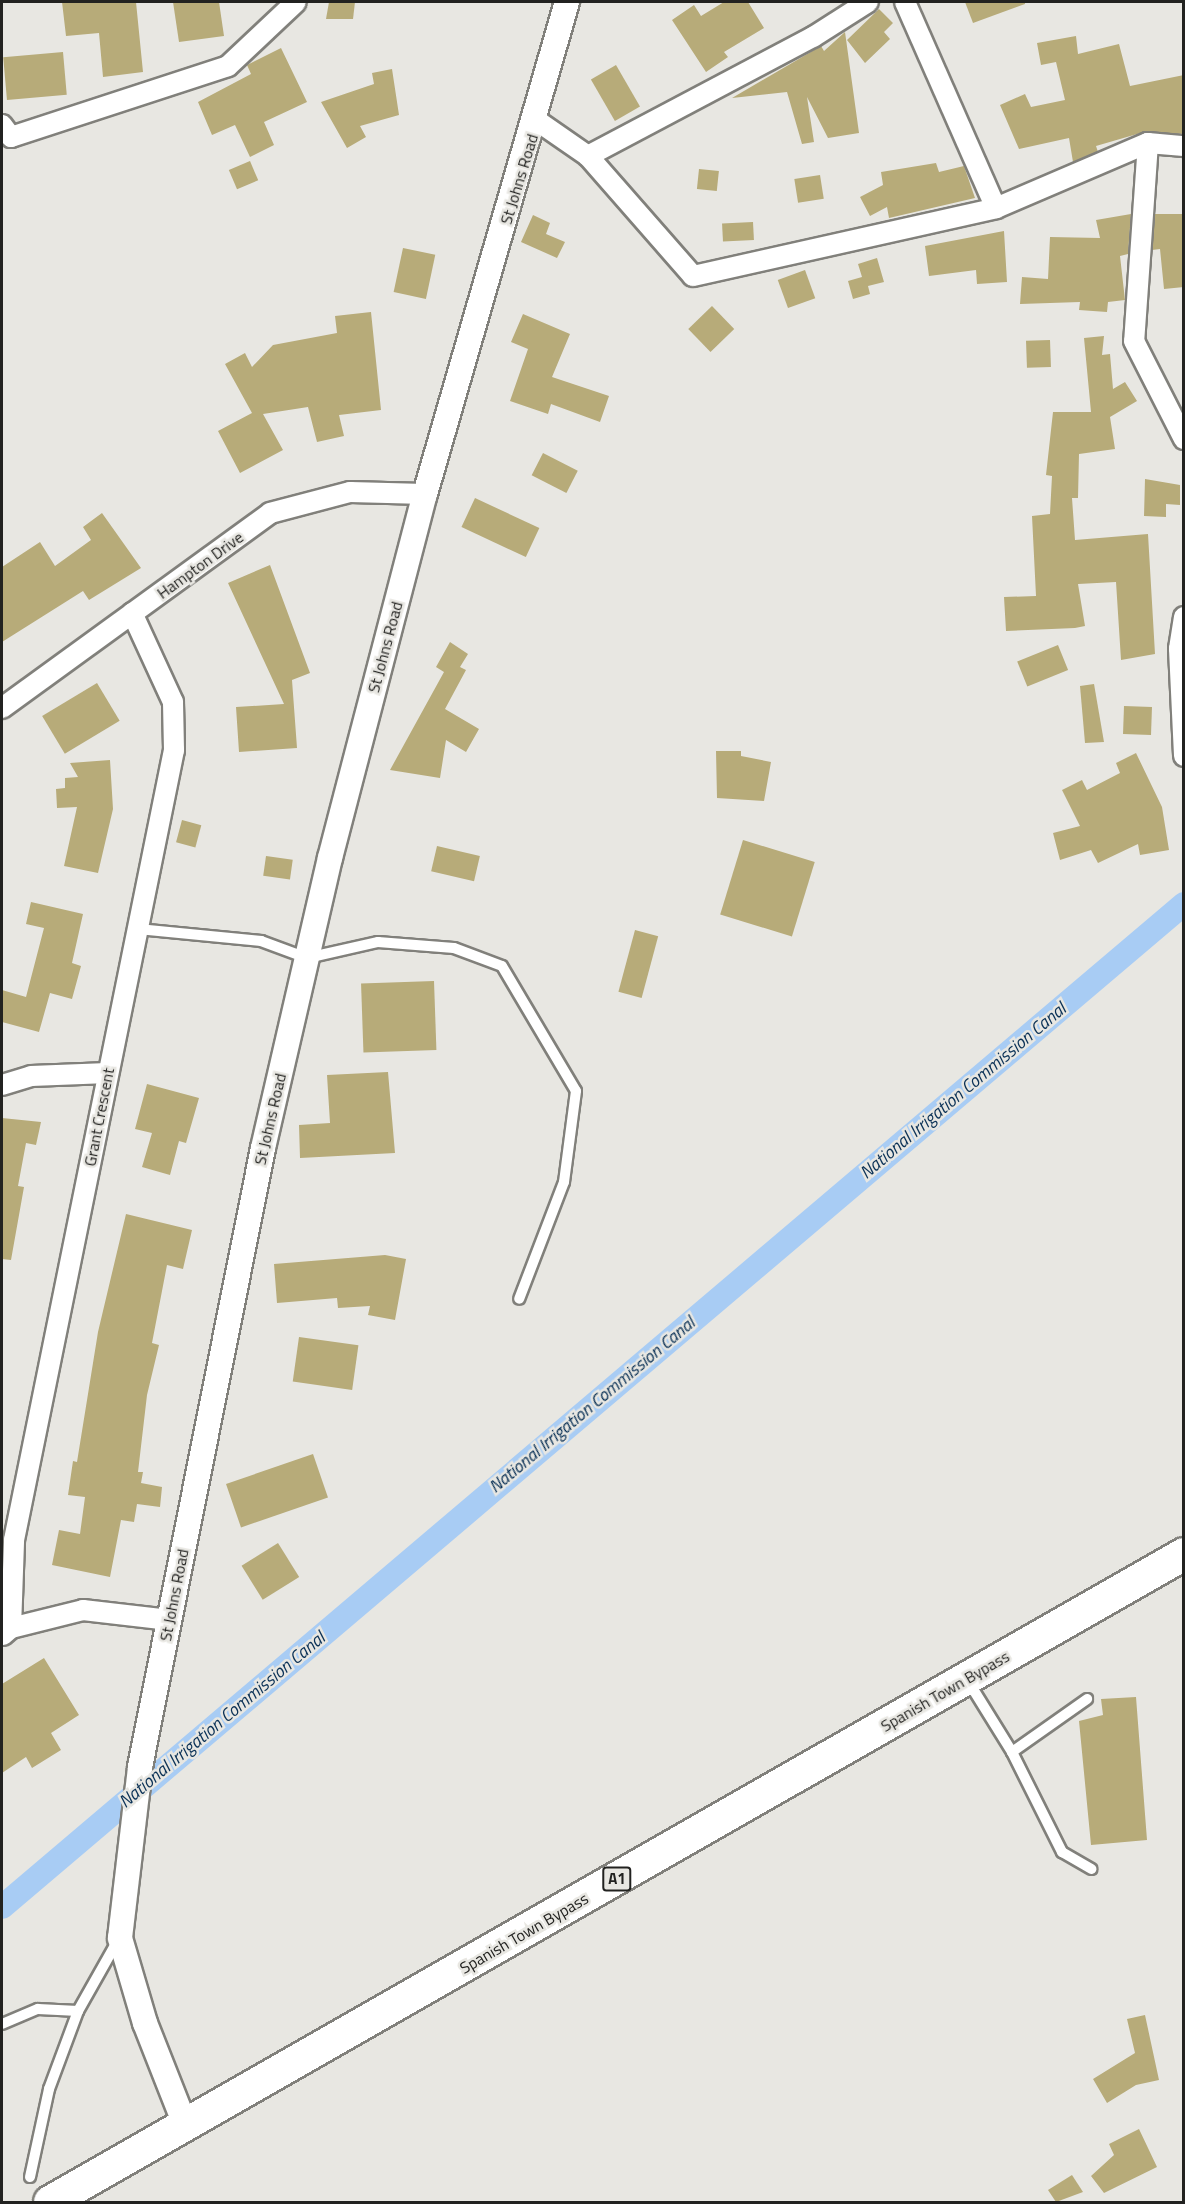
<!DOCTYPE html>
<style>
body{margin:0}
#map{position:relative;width:1185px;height:2204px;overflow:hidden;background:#e8e7e2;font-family:"Titillium Web",sans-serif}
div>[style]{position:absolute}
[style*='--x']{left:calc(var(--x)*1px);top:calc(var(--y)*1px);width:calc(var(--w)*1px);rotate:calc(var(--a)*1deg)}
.canal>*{height:24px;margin:-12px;padding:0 12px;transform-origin:12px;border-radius:12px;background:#a8ccf4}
.building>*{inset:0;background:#b7ab79;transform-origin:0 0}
.roads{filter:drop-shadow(2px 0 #81807b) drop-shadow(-2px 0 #81807b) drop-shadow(0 2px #81807b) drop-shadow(0 -2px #81807b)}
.service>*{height:10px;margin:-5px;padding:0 5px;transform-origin:5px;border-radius:5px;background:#fff}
.minor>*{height:20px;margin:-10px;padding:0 10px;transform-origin:10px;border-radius:10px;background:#fff}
.tertiary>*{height:24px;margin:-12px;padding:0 12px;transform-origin:12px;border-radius:12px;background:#fff}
.primary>*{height:32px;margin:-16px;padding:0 16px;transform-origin:16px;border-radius:16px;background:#fff}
span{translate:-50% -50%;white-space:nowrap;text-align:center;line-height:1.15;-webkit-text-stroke:5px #e8e7e2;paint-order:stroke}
.shield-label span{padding:2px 4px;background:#e8e7e2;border:2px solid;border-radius:4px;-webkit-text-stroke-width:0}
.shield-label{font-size:15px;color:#222220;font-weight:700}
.street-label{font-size:16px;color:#222220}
.water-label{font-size:18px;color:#0a3156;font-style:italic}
.frame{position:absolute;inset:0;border:3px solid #222220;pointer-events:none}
</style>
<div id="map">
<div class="canal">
<div style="--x:2;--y:1907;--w:1550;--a:-40.32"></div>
</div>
<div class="building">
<div style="clip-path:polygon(62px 2px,136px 2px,143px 72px,103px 77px,99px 33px,66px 36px)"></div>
<div style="clip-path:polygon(173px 2px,219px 2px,224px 36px,179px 42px)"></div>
<div style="clip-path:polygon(329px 2px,355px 2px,353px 19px,326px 19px)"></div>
<div style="clip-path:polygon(724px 2px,748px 2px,764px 28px,724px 52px,728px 57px,706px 72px,672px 20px,694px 5px,701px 16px)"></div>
<div style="clip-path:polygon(965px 2px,1025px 2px,1025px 4px,973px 23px)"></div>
<div style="clip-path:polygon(879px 9px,893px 23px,884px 32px,890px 39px,865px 63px,847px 40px)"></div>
<div style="clip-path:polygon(845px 32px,859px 133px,828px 138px,807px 97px,814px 142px,802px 144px,787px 92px,732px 98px,821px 46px,824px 51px)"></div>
<div style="clip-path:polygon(1076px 36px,1078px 54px,1119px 44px,1130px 86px,1184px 75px,1184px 134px,1144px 132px,1096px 146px,1098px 152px,1073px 162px,1069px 138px,1019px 149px,1000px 105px,1025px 94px,1031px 107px,1065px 100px,1056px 62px,1041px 65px,1037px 43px)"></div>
<div style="clip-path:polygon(281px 48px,307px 102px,264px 122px,274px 145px,250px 157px,235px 125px,212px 135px,198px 102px,251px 74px,247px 65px)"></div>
<div style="left:63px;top:52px;width:43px;height:60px;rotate:85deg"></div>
<div style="left:616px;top:65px;width:48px;height:29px;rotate:60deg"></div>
<div style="clip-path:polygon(392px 69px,399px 115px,360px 126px,366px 137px,347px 148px,321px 102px,374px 84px,372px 73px)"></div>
<div style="left:250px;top:161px;width:21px;height:23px;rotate:67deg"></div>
<div style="clip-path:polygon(936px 163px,939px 172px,964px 166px,975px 198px,889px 218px,887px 207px,870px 216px,860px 197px,883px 185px,881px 172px)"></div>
<div style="left:699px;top:169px;width:20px;height:20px;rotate:6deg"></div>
<div style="left:820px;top:175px;width:24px;height:26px;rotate:81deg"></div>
<div style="clip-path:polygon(1131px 214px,1128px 254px,1120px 256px,1125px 300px,1108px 302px,1107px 312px,1079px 310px,1080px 302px,1020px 304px,1022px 277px,1048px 279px,1050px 237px,1100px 238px,1096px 220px)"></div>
<div style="clip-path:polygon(1155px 214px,1184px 214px,1184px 287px,1164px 289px,1160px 249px,1152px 250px)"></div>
<div style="clip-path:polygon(533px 215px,550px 223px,546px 234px,565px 242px,557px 258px,521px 242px)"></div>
<div style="left:753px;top:222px;width:18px;height:31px;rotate:87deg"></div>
<div style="clip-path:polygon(1004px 231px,1007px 282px,977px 284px,976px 270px,929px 276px,925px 246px)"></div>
<div style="left:403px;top:248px;width:33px;height:45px;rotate:12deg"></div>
<div style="clip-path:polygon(877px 258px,884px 282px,868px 286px,870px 294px,853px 299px,848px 281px,862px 277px,858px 264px)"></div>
<div style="left:805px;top:270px;width:30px;height:29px;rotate:70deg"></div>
<div style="left:712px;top:306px;width:32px;height:33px;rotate:46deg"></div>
<div style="clip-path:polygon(371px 312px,381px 410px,339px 415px,344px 436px,317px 442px,308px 407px,263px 414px,283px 450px,240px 473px,218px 431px,252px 413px,225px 364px,245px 353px,252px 367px,273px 345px,337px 333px,335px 316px)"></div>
<div style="clip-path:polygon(523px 314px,570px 334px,552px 377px,609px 396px,600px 422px,551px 404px,548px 414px,510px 401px,528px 349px,511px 342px)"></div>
<div style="clip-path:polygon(1104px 336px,1102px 355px,1110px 354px,1113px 389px,1125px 382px,1137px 401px,1110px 417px,1115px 449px,1079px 454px,1078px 498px,1072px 498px,1075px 540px,1148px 534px,1155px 654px,1121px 660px,1116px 582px,1078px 584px,1085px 626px,1075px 628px,1006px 631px,1004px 597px,1036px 596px,1032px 516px,1050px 514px,1052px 476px,1046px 475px,1053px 412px,1091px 412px,1084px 338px)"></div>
<div style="left:1050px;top:340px;width:27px;height:24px;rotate:88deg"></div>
<div style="left:543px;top:453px;width:39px;height:25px;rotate:27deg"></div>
<div style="clip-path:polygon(1145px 479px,1180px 485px,1180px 505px,1166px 504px,1166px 517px,1144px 516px)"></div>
<div style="left:475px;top:498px;width:71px;height:32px;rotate:25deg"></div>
<div style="clip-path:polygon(102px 513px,141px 568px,89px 600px,83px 591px,2px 642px,2px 567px,40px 542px,55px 566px,91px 540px,83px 527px)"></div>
<div style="clip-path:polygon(270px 565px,310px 673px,292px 680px,297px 748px,239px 752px,236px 707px,284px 704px,228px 583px)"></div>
<div style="clip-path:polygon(450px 642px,468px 654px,460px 667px,466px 670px,445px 709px,479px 729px,466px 752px,446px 740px,440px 778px,390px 770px,444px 672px,436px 667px)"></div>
<div style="left:1058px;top:645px;width:27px;height:44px;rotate:68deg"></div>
<div style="left:97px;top:683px;width:44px;height:64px;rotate:59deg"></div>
<div style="clip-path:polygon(1094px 684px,1104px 742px,1085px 743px,1080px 686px)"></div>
<div style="left:1124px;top:706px;width:28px;height:28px;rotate:2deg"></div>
<div style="clip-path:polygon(716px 751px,741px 751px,741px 756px,771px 762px,764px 801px,717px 798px)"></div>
<div style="clip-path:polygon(1136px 753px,1162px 807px,1169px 850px,1140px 855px,1138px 844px,1098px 863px,1091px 850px,1060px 860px,1053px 833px,1080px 826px,1062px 790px,1082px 780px,1087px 790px,1120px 773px,1116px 763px)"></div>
<div style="clip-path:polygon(110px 760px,113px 809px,98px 873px,64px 866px,77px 807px,57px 808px,56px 789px,65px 788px,65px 778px,78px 777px,70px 763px)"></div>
<div style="left:182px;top:820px;width:20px;height:23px;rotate:15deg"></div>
<div style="left:743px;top:840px;width:75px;height:78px;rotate:17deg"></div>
<div style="left:437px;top:846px;width:44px;height:26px;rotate:13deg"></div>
<div style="left:266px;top:856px;width:27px;height:20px;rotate:8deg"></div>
<div style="clip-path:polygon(31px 902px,83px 914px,72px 963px,81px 966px,72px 999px,50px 993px,39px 1032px,2px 1022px,2px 990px,26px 997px,44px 928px,26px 924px)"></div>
<div style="left:635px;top:930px;width:24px;height:64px;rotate:15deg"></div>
<div style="left:434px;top:981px;width:69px;height:73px;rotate:88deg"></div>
<div style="clip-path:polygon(388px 1072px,395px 1153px,300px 1158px,299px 1125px,330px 1123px,327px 1075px)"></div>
<div style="clip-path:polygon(147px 1084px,199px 1098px,186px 1143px,179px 1141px,170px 1175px,142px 1167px,152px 1133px,135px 1129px)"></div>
<div style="clip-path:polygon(2px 1118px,41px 1122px,36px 1145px,26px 1143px,18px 1186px,24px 1187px,11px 1260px,2px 1259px)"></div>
<div style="clip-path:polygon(126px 1214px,192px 1230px,183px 1269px,167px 1265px,152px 1343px,159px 1345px,147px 1395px,138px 1472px,143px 1472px,141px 1483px,162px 1487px,160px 1507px,137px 1504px,134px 1522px,121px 1520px,110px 1577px,52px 1565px,59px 1530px,80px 1534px,85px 1497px,68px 1495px,73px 1461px,77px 1462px,98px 1332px)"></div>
<div style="clip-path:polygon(385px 1255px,406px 1259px,395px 1320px,368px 1315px,370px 1306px,338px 1308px,337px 1298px,277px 1303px,274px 1264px)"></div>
<div style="left:299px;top:1337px;width:60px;height:45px;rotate:8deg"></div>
<div style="left:313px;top:1454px;width:46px;height:92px;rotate:71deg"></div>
<div style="left:278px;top:1543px;width:40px;height:43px;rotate:58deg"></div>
<div style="clip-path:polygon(44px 1658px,79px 1715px,51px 1733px,61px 1750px,32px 1768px,26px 1757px,2px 1773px,2px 1684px)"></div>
<div style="clip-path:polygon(1136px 1697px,1147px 1840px,1091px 1845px,1079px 1721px,1103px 1715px,1101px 1699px)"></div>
<div style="clip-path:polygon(1145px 2015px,1159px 2080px,1136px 2085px,1107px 2103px,1093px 2079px,1135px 2053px,1127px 2019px)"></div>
<div style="clip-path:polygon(1139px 2129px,1157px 2167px,1104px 2193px,1091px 2176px,1114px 2155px,1109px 2144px)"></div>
<div style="clip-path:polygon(1072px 2175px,1083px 2192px,1056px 2202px,1048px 2190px)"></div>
</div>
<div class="roads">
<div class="service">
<div style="--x:138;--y:929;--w:124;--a:5.6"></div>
<div style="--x:261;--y:941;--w:49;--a:20.3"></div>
<div style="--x:307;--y:958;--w:73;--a:-12.7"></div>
<div style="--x:378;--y:942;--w:76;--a:4.5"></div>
<div style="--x:454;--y:948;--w:51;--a:20.6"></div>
<div style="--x:502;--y:966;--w:145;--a:59.4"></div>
<div style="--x:576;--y:1091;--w:92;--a:97.5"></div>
<div style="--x:564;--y:1182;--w:125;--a:111"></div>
<div style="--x:968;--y:1681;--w:84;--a:58.2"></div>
<div style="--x:1012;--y:1752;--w:112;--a:63.4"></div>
<div style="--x:1062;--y:1852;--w:34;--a:30"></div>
<div style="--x:1012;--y:1752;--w:92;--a:-35.2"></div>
<div style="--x:2;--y:2024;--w:39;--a:-23"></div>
<div style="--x:38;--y:2009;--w:40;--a:2.9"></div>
<div style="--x:30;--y:2177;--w:90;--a:-77.8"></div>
<div style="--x:49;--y:2089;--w:83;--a:-69.6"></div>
<div style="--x:78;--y:2011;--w:81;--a:-60.6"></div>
</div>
<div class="minor">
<div style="--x:905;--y:2;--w:225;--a:66.2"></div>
<div style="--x:536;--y:120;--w:63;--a:34.7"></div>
<div style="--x:588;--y:156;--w:159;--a:48.8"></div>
<div style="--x:693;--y:276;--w:311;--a:-12.6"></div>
<div style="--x:996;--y:208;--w:165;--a:-23.2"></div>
<div style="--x:1148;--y:143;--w:36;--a:5"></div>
<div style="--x:2;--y:125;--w:15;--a:53"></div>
<div style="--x:11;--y:137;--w:228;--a:-18.1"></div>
<div style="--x:228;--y:66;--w:93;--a:-43.3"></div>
<div style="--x:1148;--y:143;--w:198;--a:94"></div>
<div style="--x:1134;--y:341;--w:110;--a:63"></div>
<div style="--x:588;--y:156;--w:255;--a:-27.9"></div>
<div style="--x:813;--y:37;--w:65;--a:-32.5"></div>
<div style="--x:1184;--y:617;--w:32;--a:99"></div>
<div style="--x:1179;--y:649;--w:107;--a:87.3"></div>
<div style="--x:2;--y:708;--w:331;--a:-36"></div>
<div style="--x:270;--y:513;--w:83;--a:-14.7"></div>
<div style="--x:350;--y:492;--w:75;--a:1.5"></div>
<div style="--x:2;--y:1085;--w:30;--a:-17"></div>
<div style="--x:31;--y:1076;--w:77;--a:-2.2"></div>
<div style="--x:11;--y:1628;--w:88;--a:-88"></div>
<div style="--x:14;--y:1540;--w:806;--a:-78.55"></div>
<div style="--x:174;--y:750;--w:48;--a:-91.2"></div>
<div style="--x:173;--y:702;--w:98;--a:-114.7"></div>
<div style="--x:3;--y:1635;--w:11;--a:-41"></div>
<div style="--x:11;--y:1628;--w:74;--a:-14"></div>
<div style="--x:83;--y:1610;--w:87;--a:6.6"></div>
</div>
<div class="tertiary">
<div style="--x:186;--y:2127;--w:112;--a:-111.5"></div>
<div style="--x:145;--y:2023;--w:89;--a:-106.4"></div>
<div style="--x:120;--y:1938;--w:172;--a:-83.3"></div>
<div style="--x:140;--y:1767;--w:631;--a:-78.76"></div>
<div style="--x:263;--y:1148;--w:298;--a:-77"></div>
<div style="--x:330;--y:858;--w:376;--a:-75.4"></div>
<div style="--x:425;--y:494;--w:512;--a:-73.9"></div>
</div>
<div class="primary">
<div style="--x:50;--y:2202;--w:1306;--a:-29.74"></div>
</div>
</div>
<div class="shield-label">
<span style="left:617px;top:1879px">A1</span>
</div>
<div class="street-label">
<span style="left:519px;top:179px;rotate:-73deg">St Johns Road</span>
<span style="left:200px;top:565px;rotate:-36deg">Hampton Drive</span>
<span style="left:385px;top:647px;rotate:-75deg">St Johns Road</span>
<span style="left:99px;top:1117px;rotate:-79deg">Grant Crescent</span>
<span style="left:270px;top:1119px;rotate:-77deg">St Johns Road</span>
<span style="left:174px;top:1595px;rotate:-79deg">St Johns Road</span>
<span style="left:945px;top:1691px;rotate:-30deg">Spanish Town Bypass</span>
<span style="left:524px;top:1933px;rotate:-30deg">Spanish Town Bypass</span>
</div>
<div class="water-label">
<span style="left:963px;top:1091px;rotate:-40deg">National Irrigation Commission Canal</span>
<span style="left:592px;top:1405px;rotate:-40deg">National Irrigation Commission Canal</span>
<span style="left:222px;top:1720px;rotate:-40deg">National Irrigation Commission Canal</span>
</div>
<div class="frame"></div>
</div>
